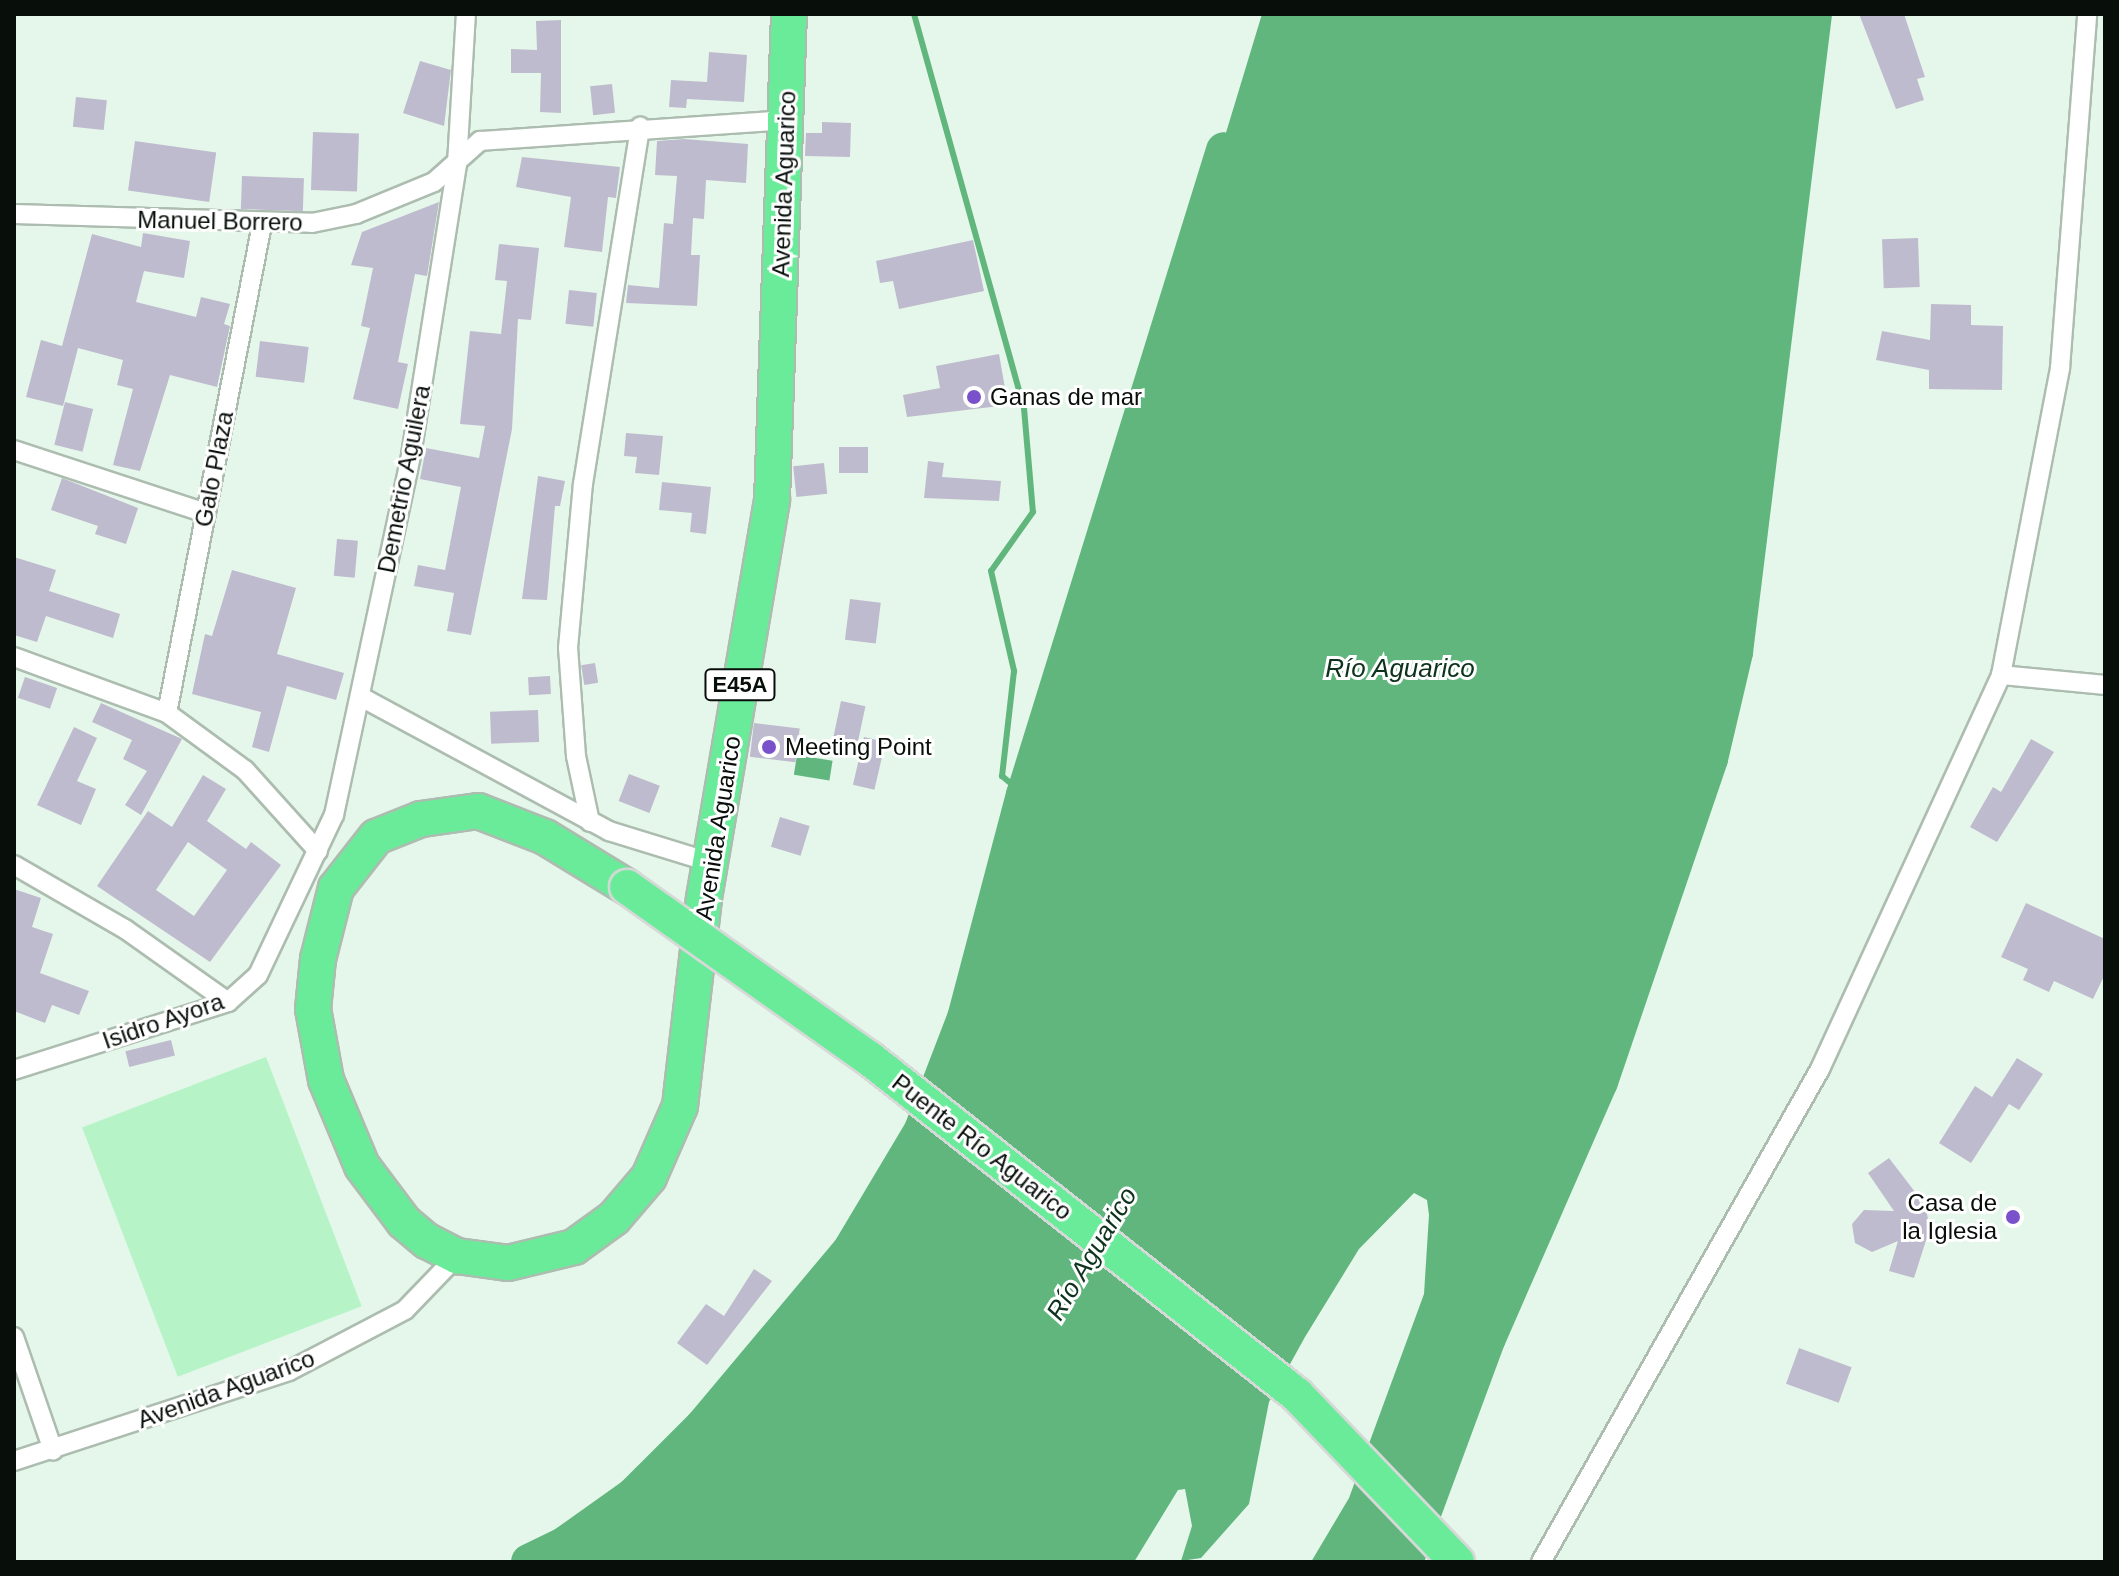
<!DOCTYPE html>
<meta charset="utf-8">
<style>
body{margin:0}
#map{position:relative;width:2119px;height:1576px;overflow:hidden;background:#e5f7ea;font-family:Arial,sans-serif}
div>[style]{position:absolute}
[style*='--x']{left:calc(var(--x)*1px);top:calc(var(--y)*1px);width:calc(var(--w)*1px);rotate:calc(var(--a)*1deg)}
.green>*{inset:0;background:#b6f4c8;transform-origin:0 0}
.water>*{inset:0;background:#61b67e;transform-origin:0 0}
.stream>*{height:6px;margin:-3px;padding:0 3px;transform-origin:3px;border-radius:3px;background:#61b67e}
.river>*{height:36px;margin:-18px;padding:0 18px;transform-origin:18px;border-radius:18px;background:#61b67e}
.building>*{inset:0;background:#bfbbce;transform-origin:0 0}
.roads{filter:drop-shadow(2px 0 #acbdb0) drop-shadow(-2px 0 #acbdb0) drop-shadow(0 2px #acbdb0) drop-shadow(0 -2px #acbdb0)}
.street>*{height:18px;margin:-9px;padding:0 9px;transform-origin:9px;border-radius:9px;background:#fff}
.highway>*{height:34px;margin:-17px;padding:0 17px;transform-origin:17px;border-radius:17px;background:#6aeb9a}
.bridges{filter:drop-shadow(2px 0 #d7d8d8) drop-shadow(-2px 0 #d7d8d8) drop-shadow(0 2px #d7d8d8) drop-shadow(0 -2px #d7d8d8)}
.highway-bridge>*{height:34px;margin:-17px;padding:0 17px;transform-origin:17px;border-radius:17px;background:#6aeb9a}
.dots>*{width:22px;height:22px;translate:-50% -50%;box-sizing:border-box;border:4px solid #fff;border-radius:50%}
span{translate:-50% -50%;white-space:nowrap;text-align:center;line-height:1.15;-webkit-text-stroke:6px #fff;paint-order:stroke}
.shield-label span{padding:2px 6px;background:#fff;border:2px solid;border-radius:6px;-webkit-text-stroke-width:0}
.shield-label{font-size:22px;color:#080e0a;font-weight:700}
.street-label{font-size:24px;color:#080e0a}
.poi-label{font-size:24px;color:#080e0a}
.left{translate:0 -50%;text-align:left}
.right{translate:-100% -50%;text-align:right}
.water-label{font-size:26px;color:#0d331c;font-style:italic}
.frame{position:absolute;inset:0;border:16px solid #080e0a;pointer-events:none}
</style>
<div id="map">
<div class="green">
<div style="left:266px;top:1057px;width:267px;height:197px;rotate:69deg"></div>
</div>
<div class="water">
<div style="clip-path:polygon(1262px 14px,1814px 14px,1735px 652px,1710px 759px,1600px 1082px,1488px 1338px,1405px 1562px,1311px 1562px,1349px 1498px,1424px 1294px,1429px 1215px,1427px 1200px,1414px 1193px,1359px 1249px,1305px 1337px,1269px 1402px,1249px 1504px,1201px 1558px,1181px 1561px,1192px 1526px,1185px 1489px,1178px 1490px,1134px 1562px,529px 1562px,564px 1545px,633px 1495px,703px 1426px,850px 1251px,922px 1130px,965px 1018px,993px 901px)"></div>
<div style="left:797px;top:755px;width:36px;height:20px;rotate:9deg"></div>
</div>
<div class="stream">
<div style="--x:914;--y:14;--w:409;--a:74.4"></div>
<div style="--x:1024;--y:408;--w:104;--a:85.1"></div>
<div style="--x:1033;--y:512;--w:72;--a:125.4"></div>
<div style="--x:991;--y:571;--w:103;--a:77"></div>
<div style="--x:1014;--y:671;--w:106;--a:96.5"></div>
<div style="--x:1002;--y:776;--w:35;--a:40"></div>
</div>
<div class="river">
<div style="--x:529;--y:1562;--w:39;--a:-26"></div>
<div style="--x:564;--y:1545;--w:86;--a:-35.5"></div>
<div style="--x:634;--y:1495;--w:98;--a:-45"></div>
<div style="--x:703;--y:1426;--w:229;--a:-50"></div>
<div style="--x:850;--y:1251;--w:141;--a:-59.2"></div>
<div style="--x:922;--y:1130;--w:120;--a:-69"></div>
<div style="--x:965;--y:1018;--w:231;--a:-75.2"></div>
<div style="--x:1024;--y:795;--w:675;--a:-72.77"></div>
<div style="--x:1405;--y:1562;--w:239;--a:-69.7"></div>
<div style="--x:1488;--y:1338;--w:279;--a:-66.4"></div>
<div style="--x:1600;--y:1082;--w:341;--a:-71.2"></div>
<div style="--x:1710;--y:759;--w:110;--a:-76.8"></div>
<div style="--x:1735;--y:652;--w:643;--a:-82.94"></div>
</div>
<div class="building">
<div style="clip-path:polygon(1859px 14px,1904px 14px,1925px 77px,1917px 79px,1924px 100px,1896px 109px)"></div>
<div style="clip-path:polygon(561px 20px,561px 113px,540px 112px,541px 73px,511px 73px,511px 49px,537px 50px,536px 21px)"></div>
<div style="clip-path:polygon(709px 52px,747px 55px,744px 102px,687px 99px,686px 108px,669px 107px,671px 80px,707px 82px)"></div>
<div style="clip-path:polygon(420px 61px,451px 70px,444px 126px,403px 113px)"></div>
<div style="left:612px;top:84px;width:29px;height:22px;rotate:84deg"></div>
<div style="left:76px;top:97px;width:31px;height:30px;rotate:6deg"></div>
<div style="clip-path:polygon(822px 122px,851px 123px,850px 157px,805px 156px,806px 133px,822px 133px)"></div>
<div style="left:313px;top:132px;width:46px;height:58px;rotate:2deg"></div>
<div style="clip-path:polygon(684px 139px,748px 144px,746px 183px,706px 180px,704px 219px,693px 218px,691px 255px,700px 255px,697px 306px,626px 303px,628px 285px,659px 288px,664px 223px,673px 224px,677px 176px,655px 175px,657px 141px)"></div>
<div style="left:135px;top:141px;width:82px;height:50px;rotate:8deg"></div>
<div style="clip-path:polygon(522px 157px,620px 167px,616px 198px,608px 197px,602px 252px,564px 247px,571px 197px,516px 187px)"></div>
<div style="left:242px;top:176px;width:62px;height:33px;rotate:2deg"></div>
<div style="clip-path:polygon(439px 202px,427px 276px,415px 274px,398px 362px,408px 364px,398px 409px,353px 399px,370px 328px,361px 326px,373px 268px,351px 265px,362px 232px)"></div>
<div style="clip-path:polygon(143px 233px,190px 241px,184px 278px,144px 271px,136px 302px,196px 317px,201px 297px,230px 304px,224px 324px,230px 326px,217px 387px,170px 375px,140px 471px,113px 465px,133px 389px,117px 385px,123px 360px,78px 348px,63px 406px,26px 397px,41px 340px,62px 346px,92px 234px,141px 247px)"></div>
<div style="left:1918px;top:238px;width:49px;height:36px;rotate:88deg"></div>
<div style="clip-path:polygon(973px 240px,984px 291px,899px 309px,893px 281px,880px 283px,876px 261px)"></div>
<div style="clip-path:polygon(499px 244px,539px 248px,531px 320px,518px 319px,512px 429px,471px 635px,447px 631px,454px 593px,414px 586px,418px 565px,445px 570px,461px 487px,420px 479px,426px 448px,479px 458px,485px 426px,460px 424px,470px 331px,501px 334px,507px 281px,495px 280px)"></div>
<div style="left:569px;top:290px;width:28px;height:34px;rotate:6deg"></div>
<div style="clip-path:polygon(1931px 304px,1971px 305px,1971px 325px,2003px 326px,2002px 390px,1929px 389px,1929px 370px,1876px 360px,1882px 331px,1930px 340px)"></div>
<div style="left:260px;top:341px;width:49px;height:36px;rotate:7deg"></div>
<div style="clip-path:polygon(999px 354px,1008px 405px,907px 417px,903px 395px,940px 388px,936px 366px)"></div>
<div style="left:65px;top:402px;width:29px;height:44px;rotate:14deg"></div>
<div style="clip-path:polygon(626px 433px,663px 436px,659px 475px,635px 473px,637px 457px,624px 456px)"></div>
<div style="left:868px;top:447px;width:26px;height:29px;rotate:90deg"></div>
<div style="clip-path:polygon(928px 461px,944px 463px,942px 477px,1001px 481px,999px 501px,924px 498px)"></div>
<div style="left:824px;top:463px;width:31px;height:31px;rotate:84deg"></div>
<div style="clip-path:polygon(538px 476px,565px 481px,560px 506px,555px 506px,547px 600px,522px 599px)"></div>
<div style="clip-path:polygon(62px 478px,138px 508px,126px 544px,95px 534px,98px 526px,51px 510px)"></div>
<div style="clip-path:polygon(662px 482px,711px 487px,706px 534px,690px 532px,692px 513px,659px 510px)"></div>
<div style="left:337px;top:539px;width:21px;height:37px;rotate:5deg"></div>
<div style="clip-path:polygon(14px 557px,56px 570px,49px 591px,120px 614px,113px 638px,46px 616px,37px 642px,14px 635px)"></div>
<div style="clip-path:polygon(232px 570px,296px 588px,277px 654px,344px 673px,336px 700px,287px 686px,269px 752px,252px 747px,261px 712px,192px 694px,205px 634px,212px 636px)"></div>
<div style="left:850px;top:599px;width:31px;height:41px;rotate:7deg"></div>
<div style="left:595px;top:663px;width:20px;height:14px;rotate:81deg"></div>
<div style="left:550px;top:676px;width:18px;height:22px;rotate:87deg"></div>
<div style="left:25px;top:677px;width:34px;height:22px;rotate:19deg"></div>
<div style="left:841px;top:701px;width:25px;height:37px;rotate:12deg"></div>
<div style="clip-path:polygon(101px 703px,182px 739px,141px 815px,125px 805px,147px 771px,123px 759px,132px 740px,92px 722px)"></div>
<div style="left:538px;top:710px;width:32px;height:48px;rotate:88deg"></div>
<div style="left:754px;top:723px;width:46px;height:34px;rotate:7deg"></div>
<div style="clip-path:polygon(74px 727px,97px 738px,77px 781px,96px 789px,81px 825px,37px 805px)"></div>
<div style="left:864px;top:737px;width:22px;height:49px;rotate:13deg"></div>
<div style="clip-path:polygon(2031px 739px,2054px 752px,1997px 842px,1970px 827px,1993px 787px,2001px 792px)"></div>
<div style="left:629px;top:774px;width:33px;height:29px;rotate:21deg"></div>
<div style="clip-path:polygon(evenodd,203px 775px,226px 789px,207px 821px,246px 849px,251px 842px,281px 865px,210px 962px,97px 886px,148px 811px,172px 827px,203px 775px,188px 842px,227px 870px,194px 916px,156px 890px,188px 842px)"></div>
<div style="left:780px;top:817px;width:31px;height:31px;rotate:17deg"></div>
<div style="clip-path:polygon(14px 889px,41px 898px,32px 927px,53px 934px,40px 973px,89px 991px,79px 1015px,52px 1005px,45px 1023px,14px 1011px)"></div>
<div style="clip-path:polygon(2026px 903px,2105px 939px,2105px 974px,2093px 999px,2054px 981px,2049px 992px,2023px 980px,2028px 969px,2001px 957px)"></div>
<div style="left:171px;top:1040px;width:16px;height:47px;rotate:76deg"></div>
<div style="clip-path:polygon(2017px 1058px,2043px 1074px,2019px 1110px,2009px 1104px,1971px 1163px,1939px 1143px,1975px 1086px,1992px 1097px)"></div>
<div style="clip-path:polygon(1889px 1158px,1925px 1205px,1930px 1228px,1914px 1278px,1889px 1271px,1898px 1241px,1872px 1252px,1855px 1243px,1852px 1224px,1864px 1210px,1894px 1211px,1868px 1173px)"></div>
<div style="clip-path:polygon(754px 1269px,772px 1281px,707px 1365px,677px 1343px,706px 1304px,724px 1316px)"></div>
<div style="left:1799px;top:1348px;width:56px;height:38px;rotate:20deg"></div>
</div>
<div class="roads">
<div class="street">
<div style="--x:14;--y:214;--w:298;--a:1.7"></div>
<div style="--x:312;--y:223;--w:45;--a:-11.6"></div>
<div style="--x:356;--y:214;--w:84;--a:-22.3"></div>
<div style="--x:434;--y:182;--w:62;--a:-41.7"></div>
<div style="--x:480;--y:141;--w:307;--a:-3.9"></div>
<div style="--x:14;--y:450;--w:202;--a:18.2"></div>
<div style="--x:14;--y:657;--w:163;--a:20.1"></div>
<div style="--x:167;--y:713;--w:97;--a:36.2"></div>
<div style="--x:245;--y:770;--w:109;--a:48"></div>
<div style="--x:2001;--y:675;--w:104;--a:5.5"></div>
<div style="--x:363;--y:698;--w:280;--a:28.4"></div>
<div style="--x:609;--y:831;--w:106;--a:17.1"></div>
<div style="--x:167;--y:713;--w:496;--a:-79"></div>
<div style="--x:590;--y:822;--w:67;--a:-102"></div>
<div style="--x:576;--y:756;--w:108;--a:-94.2"></div>
<div style="--x:568;--y:648;--w:165;--a:-84.8"></div>
<div style="--x:583;--y:484;--w:362;--a:-80.9"></div>
<div style="--x:14;--y:865;--w:128;--a:30"></div>
<div style="--x:125;--y:929;--w:126;--a:35.3"></div>
<div style="--x:14;--y:1070;--w:225;--a:-17.6"></div>
<div style="--x:228;--y:1002;--w:40;--a:-42"></div>
<div style="--x:258;--y:975;--w:177;--a:-64.6"></div>
<div style="--x:334;--y:815;--w:368;--a:-77.9"></div>
<div style="--x:411;--y:455;--w:295;--a:-81"></div>
<div style="--x:457;--y:164;--w:150;--a:-86.6"></div>
<div style="--x:14;--y:1337;--w:120;--a:71"></div>
<div style="--x:14;--y:1461;--w:289;--a:-18.1"></div>
<div style="--x:289;--y:1371;--w:131;--a:-27.7"></div>
<div style="--x:405;--y:1310;--w:75;--a:-46.1"></div>
<div style="--x:1541;--y:1562;--w:566;--a:-60.49"></div>
<div style="--x:1820;--y:1069;--w:434;--a:-65.3"></div>
<div style="--x:2001;--y:675;--w:313;--a:-79.1"></div>
<div style="--x:2060;--y:368;--w:355;--a:-85.6"></div>
</div>
<div class="highway">
<div style="--x:627;--y:887;--w:96;--a:-148.6"></div>
<div style="--x:545;--y:837;--w:72;--a:-158.8"></div>
<div style="--x:478;--y:811;--w:58;--a:172"></div>
<div style="--x:421;--y:819;--w:48;--a:158.2"></div>
<div style="--x:376;--y:837;--w:65;--a:128.1"></div>
<div style="--x:336;--y:888;--w:73;--a:104.2"></div>
<div style="--x:318;--y:959;--w:50;--a:95.7"></div>
<div style="--x:313;--y:1009;--w:72;--a:79.6"></div>
<div style="--x:326;--y:1080;--w:93;--a:67.3"></div>
<div style="--x:362;--y:1166;--w:70;--a:53.1"></div>
<div style="--x:404;--y:1222;--w:30;--a:40"></div>
<div style="--x:427;--y:1241;--w:34;--a:27"></div>
<div style="--x:457;--y:1256;--w:51;--a:7.8"></div>
<div style="--x:508;--y:1263;--w:68;--a:-13.6"></div>
<div style="--x:574;--y:1247;--w:49;--a:-35.9"></div>
<div style="--x:614;--y:1218;--w:54;--a:-49.5"></div>
<div style="--x:649;--y:1177;--w:77;--a:-66.4"></div>
<div style="--x:680;--y:1106;--w:209;--a:-83.4"></div>
<div style="--x:704;--y:898;--w:404;--a:-80.3"></div>
<div style="--x:772;--y:500;--w:486;--a:-88"></div>
</div>
</div>
<div class="bridges">
<div class="highway-bridge">
<div style="--x:627;--y:887;--w:298;--a:35.3"></div>
<div style="--x:870;--y:1059;--w:543;--a:38.2"></div>
<div style="--x:1297;--y:1395;--w:231;--a:46.2"></div>
</div>
</div>
<div class="dots">
<div style="left:974px;top:397px;background:#7951ca"></div>
<div style="left:769px;top:747px;background:#7951ca"></div>
<div style="left:2013px;top:1217px;background:#7951ca"></div>
</div>
<div class="shield-label">
<span style="left:740px;top:685px">E45A</span>
</div>
<div class="street-label">
<span style="left:784px;top:184px;rotate:-88deg">Avenida Aguarico</span>
<span style="left:220px;top:221px;rotate:1deg">Manuel Borrero</span>
<span style="left:214px;top:469px;rotate:-79deg">Galo Plaza</span>
<span style="left:404px;top:479px;rotate:-79deg">Demetrio Aguilera</span>
<span style="left:718px;top:828px;rotate:-81deg">Avenida Aguarico</span>
<span style="left:163px;top:1021px;rotate:-19deg">Isidro Ayora</span>
<span style="left:982px;top:1147px;rotate:38deg">Puente Río Aguarico</span>
<span style="left:226px;top:1389px;rotate:-20deg">Avenida Aguarico</span>
</div>
<div class="poi-label">
<span class="left" style="left:990px;top:397px">Ganas de mar</span>
<span class="left" style="left:785px;top:747px">Meeting Point</span>
<span class="right" style="left:1997px;top:1217px">Casa de<br>la Iglesia</span>
</div>
<div class="water-label">
<span style="left:1400px;top:669px">Río Aguarico</span>
<span style="left:1092px;top:1254px;rotate:-59deg">Río Aguarico</span>
</div>
<div class="frame"></div>
</div>
